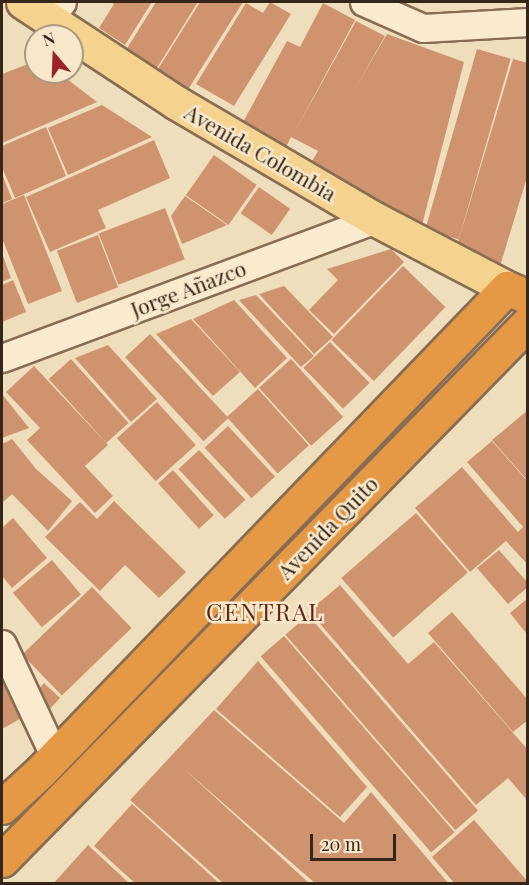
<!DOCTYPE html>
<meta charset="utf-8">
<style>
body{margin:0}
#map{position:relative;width:529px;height:885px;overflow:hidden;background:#efdebb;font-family:"Playfair Display",serif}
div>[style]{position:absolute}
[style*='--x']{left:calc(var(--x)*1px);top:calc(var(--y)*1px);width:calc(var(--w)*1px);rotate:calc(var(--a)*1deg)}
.building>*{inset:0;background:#d0936f;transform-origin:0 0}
.roads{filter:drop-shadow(2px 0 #876d54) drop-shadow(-2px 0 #876d54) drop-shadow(0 2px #876d54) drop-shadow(0 -2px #876d54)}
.street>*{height:27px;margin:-13.5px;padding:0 13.5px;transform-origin:13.5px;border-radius:13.5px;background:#faebce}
.primary>*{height:33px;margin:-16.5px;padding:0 16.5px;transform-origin:16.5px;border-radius:16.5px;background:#f6d28f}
.highway>*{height:33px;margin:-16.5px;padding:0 16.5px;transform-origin:16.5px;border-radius:16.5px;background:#e59945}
span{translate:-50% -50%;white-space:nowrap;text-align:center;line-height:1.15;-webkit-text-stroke:5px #f7e8cb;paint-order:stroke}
.street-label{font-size:21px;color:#35261a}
.quarter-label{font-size:24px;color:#642518;letter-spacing:1.5px}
.frame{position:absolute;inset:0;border:3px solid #35261a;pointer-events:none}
.north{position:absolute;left:24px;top:24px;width:60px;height:60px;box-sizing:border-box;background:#f7e8cb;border:2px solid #a99a84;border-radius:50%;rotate:341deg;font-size:16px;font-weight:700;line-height:24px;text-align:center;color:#35261a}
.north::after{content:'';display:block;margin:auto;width:21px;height:27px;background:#992227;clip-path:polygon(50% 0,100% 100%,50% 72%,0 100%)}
.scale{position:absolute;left:310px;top:834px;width:86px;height:27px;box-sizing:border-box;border:3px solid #35261a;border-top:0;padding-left:8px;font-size:18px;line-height:21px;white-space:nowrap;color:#35261a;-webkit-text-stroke:4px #f7e8cb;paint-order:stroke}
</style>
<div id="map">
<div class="building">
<div style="clip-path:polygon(110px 2px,152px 2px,125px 45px,99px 28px,114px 4px)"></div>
<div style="clip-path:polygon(156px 2px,198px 2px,155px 71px,124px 53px)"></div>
<div style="clip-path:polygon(200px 2px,243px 2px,184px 96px,153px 77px)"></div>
<div style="clip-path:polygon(270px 2px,291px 14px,234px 106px,196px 84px,246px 3px,263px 13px)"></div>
<div style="clip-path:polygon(323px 3px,355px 20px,293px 135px,356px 21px,385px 36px,355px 89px,387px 34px,464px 62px,422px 225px,307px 170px,318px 151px,291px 137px,286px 147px,242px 124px,287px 41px,300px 47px)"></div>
<div style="left:477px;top:49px;width:35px;height:188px;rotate:16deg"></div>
<div style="clip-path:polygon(513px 59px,528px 63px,528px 174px,500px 266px,455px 252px)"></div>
<div style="clip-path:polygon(36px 61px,36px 72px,58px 72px,97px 102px,2px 143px,2px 74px)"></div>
<div style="clip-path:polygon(102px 105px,152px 137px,68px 175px,48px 128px)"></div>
<div style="clip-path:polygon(46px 127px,66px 176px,15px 198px,2px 167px,2px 146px)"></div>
<div style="clip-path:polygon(154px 140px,170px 178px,98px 210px,106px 228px,50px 252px,26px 197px)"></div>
<div style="left:214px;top:155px;width:52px;height:49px;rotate:35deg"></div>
<div style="clip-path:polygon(2px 174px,12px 199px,2px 203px)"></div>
<div style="left:259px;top:187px;width:38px;height:32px;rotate:35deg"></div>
<div style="clip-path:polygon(24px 195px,62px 291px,28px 304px,2px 238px,2px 204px)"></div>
<div style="clip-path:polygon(185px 196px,227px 225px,182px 244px,171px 216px)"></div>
<div style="left:165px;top:208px;width:55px;height:71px;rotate:69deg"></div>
<div style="left:98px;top:235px;width:56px;height:44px;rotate:69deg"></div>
<div style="clip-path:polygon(391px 249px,404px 262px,334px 334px,309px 310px,338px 280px,327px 269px)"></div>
<div style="clip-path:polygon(2px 253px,11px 278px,2px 282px)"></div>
<div style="left:403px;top:266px;width:59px;height:103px;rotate:44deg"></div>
<div style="clip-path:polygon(13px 280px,26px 312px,2px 322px,2px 285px)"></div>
<div style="clip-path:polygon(284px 286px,333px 337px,314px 354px,259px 294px)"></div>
<div style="clip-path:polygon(256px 295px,314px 356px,301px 367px,239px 300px)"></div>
<div style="clip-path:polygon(234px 300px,287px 358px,255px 388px,193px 319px)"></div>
<div style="clip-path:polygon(191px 319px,240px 372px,213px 396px,156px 334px)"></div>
<div style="left:150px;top:334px;width:115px;height:34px;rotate:47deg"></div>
<div style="left:330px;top:342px;width:57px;height:37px;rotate:46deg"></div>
<div style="clip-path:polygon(108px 345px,157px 399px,131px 422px,75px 358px)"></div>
<div style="left:71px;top:359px;width:86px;height:30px;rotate:48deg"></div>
<div style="left:291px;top:359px;width:78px;height:43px;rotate:48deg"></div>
<div style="clip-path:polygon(34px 366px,108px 445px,85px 466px,113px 496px,95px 513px,27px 440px,40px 428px,6px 392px)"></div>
<div style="left:258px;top:389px;width:76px;height:42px;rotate:48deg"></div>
<div style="clip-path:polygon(2px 394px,29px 428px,2px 438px)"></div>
<div style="left:157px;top:402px;width:58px;height:54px;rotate:48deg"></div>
<div style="clip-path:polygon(528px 410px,528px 481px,492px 440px)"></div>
<div style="left:228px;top:426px;width:69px;height:32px;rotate:47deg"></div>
<div style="clip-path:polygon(12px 439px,36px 469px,72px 501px,48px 531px,12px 494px,2px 503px,2px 444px)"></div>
<div style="clip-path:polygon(492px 441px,528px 482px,528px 565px,506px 541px,470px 572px,415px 508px,462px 467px,518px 532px,523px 527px,467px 462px)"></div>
<div style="left:199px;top:450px;width:68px;height:28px;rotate:47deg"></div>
<div style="left:173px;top:470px;width:61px;height:20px;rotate:48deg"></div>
<div style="clip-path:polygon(114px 501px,186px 572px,159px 598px,125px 565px,100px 591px,45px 537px,80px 502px,97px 519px)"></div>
<div style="left:416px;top:513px;width:79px;height:99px;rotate:49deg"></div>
<div style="clip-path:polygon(13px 518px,47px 558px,12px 588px,2px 576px,2px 528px)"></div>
<div style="clip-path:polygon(499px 550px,528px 583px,528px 587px,508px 604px,477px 568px)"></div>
<div style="left:52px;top:560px;width:45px;height:51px;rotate:50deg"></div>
<div style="clip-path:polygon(340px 585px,408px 664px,434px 642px,528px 750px,528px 801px,508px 778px,476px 805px,309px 611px)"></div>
<div style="left:92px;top:587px;width:57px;height:97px;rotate:46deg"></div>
<div style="clip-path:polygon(528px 598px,528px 632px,526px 633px,510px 613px)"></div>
<div style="clip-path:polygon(452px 612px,528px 700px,528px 720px,513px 732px,428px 633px)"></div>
<div style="left:308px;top:615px;width:259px;height:30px;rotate:49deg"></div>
<div style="left:284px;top:636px;width:260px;height:31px;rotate:49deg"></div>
<div style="clip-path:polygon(258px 661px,367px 787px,340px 817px,216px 709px)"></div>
<div style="clip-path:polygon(2px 674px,25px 716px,2px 729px)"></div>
<div style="left:44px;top:683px;width:22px;height:20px;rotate:43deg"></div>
<div style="clip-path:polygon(214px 710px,344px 823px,371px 792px,449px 884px,316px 884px,183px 768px,310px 884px,224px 884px,130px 800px)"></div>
<div style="clip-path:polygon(132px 804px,220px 884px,136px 884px,94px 846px)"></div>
<div style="clip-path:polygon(474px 820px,528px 882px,528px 884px,455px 884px,432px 857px)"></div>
<div style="clip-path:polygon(88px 845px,130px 884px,53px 884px)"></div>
</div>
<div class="roads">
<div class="street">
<div style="--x:364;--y:2;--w:64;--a:23.8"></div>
<div style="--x:423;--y:28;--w:105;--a:-3.3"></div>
<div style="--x:47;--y:20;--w:23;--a:-50"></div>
<div style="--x:2;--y:358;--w:398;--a:-20.4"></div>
<div style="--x:2;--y:644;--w:125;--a:64.9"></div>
</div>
<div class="primary">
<div style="--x:23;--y:2;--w:184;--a:33.3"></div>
<div style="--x:177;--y:103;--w:229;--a:30.4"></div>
<div style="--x:375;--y:219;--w:149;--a:27.6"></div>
</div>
<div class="highway">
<div style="--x:2;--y:807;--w:53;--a:-42.7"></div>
<div style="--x:41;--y:771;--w:671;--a:-46.03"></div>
<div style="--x:507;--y:288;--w:23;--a:23"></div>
<div style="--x:2;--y:860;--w:752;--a:-45.59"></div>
</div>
</div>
<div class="street-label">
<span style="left:261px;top:152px;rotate:30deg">Avenida Colombia</span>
<span style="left:188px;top:288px;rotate:-21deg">Jorge Añazco</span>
<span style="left:327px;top:527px;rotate:-46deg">Avenida Quito</span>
</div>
<div class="quarter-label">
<span style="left:265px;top:612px">CENTRAL</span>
</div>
<div class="frame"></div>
<div class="north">N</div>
<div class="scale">20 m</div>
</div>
